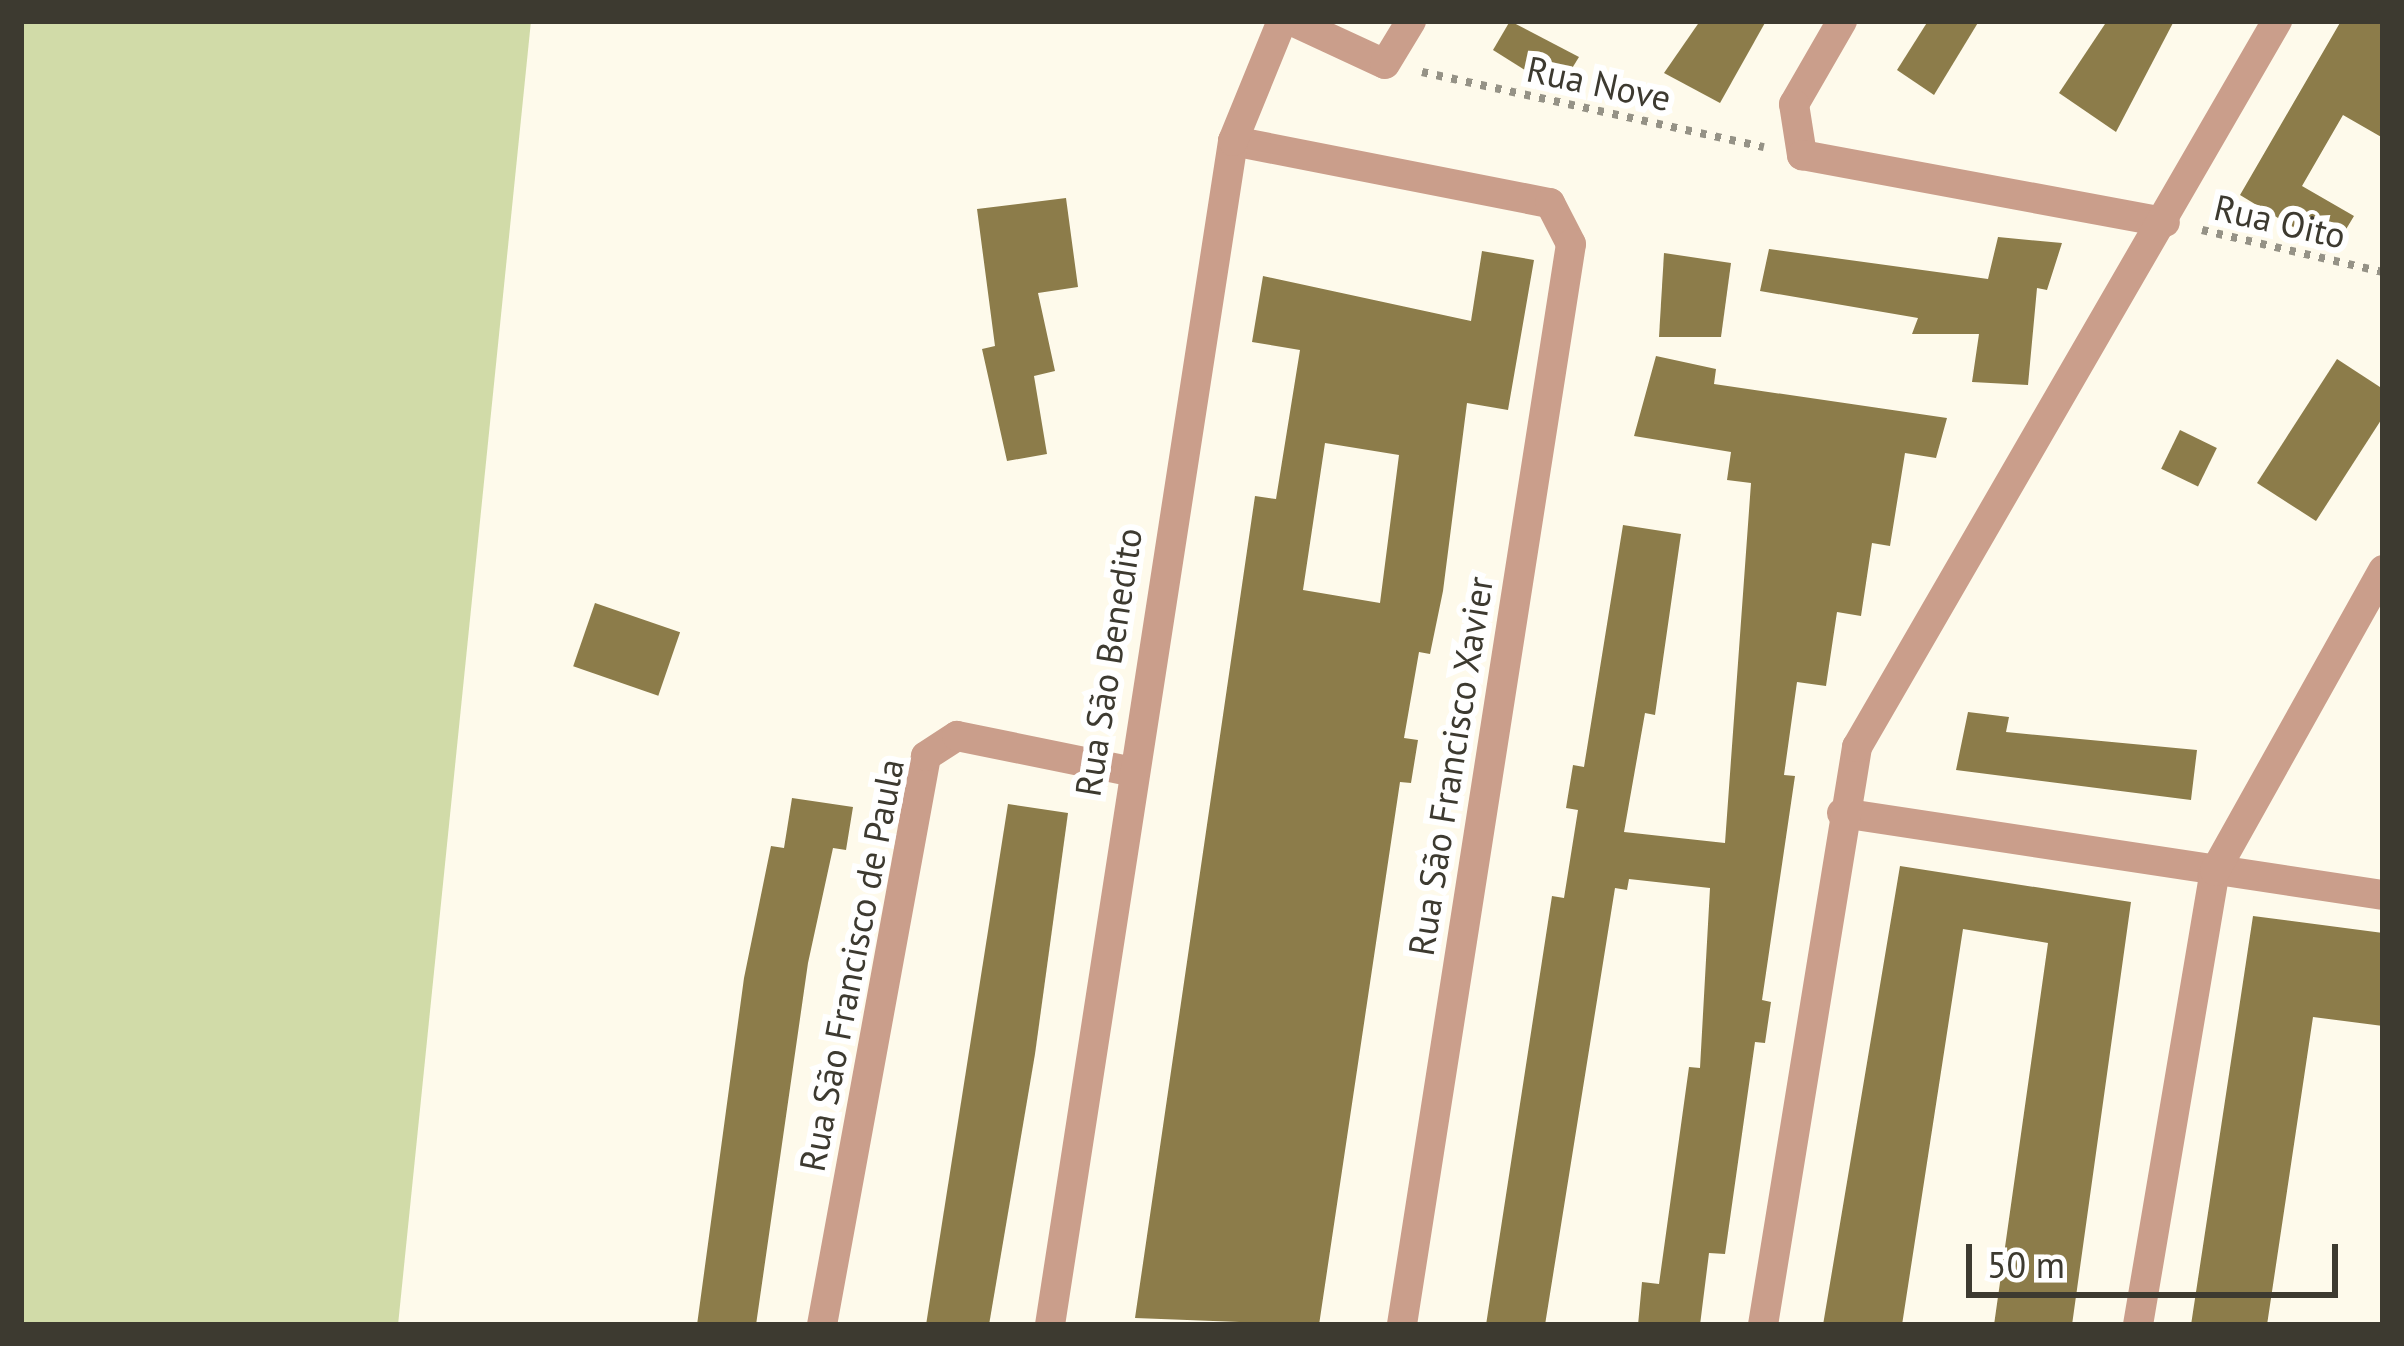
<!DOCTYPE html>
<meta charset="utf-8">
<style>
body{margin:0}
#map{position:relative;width:2404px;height:1346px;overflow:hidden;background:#fefaeb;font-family:"PT Sans",sans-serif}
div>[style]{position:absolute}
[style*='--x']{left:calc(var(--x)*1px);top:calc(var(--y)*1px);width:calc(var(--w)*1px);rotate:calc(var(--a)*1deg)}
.green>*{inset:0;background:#d1dba8}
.building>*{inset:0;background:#8c7c4a;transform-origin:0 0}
.path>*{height:8px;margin-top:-4px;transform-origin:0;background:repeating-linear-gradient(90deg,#959286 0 6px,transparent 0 15px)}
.street>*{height:30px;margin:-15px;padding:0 15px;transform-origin:15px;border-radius:15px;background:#ca9e8b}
span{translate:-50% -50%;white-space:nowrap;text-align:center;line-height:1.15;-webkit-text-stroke:12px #fff;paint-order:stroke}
.street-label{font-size:36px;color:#3d3a30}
.frame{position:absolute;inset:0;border:24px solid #3d3a30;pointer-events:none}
.scale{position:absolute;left:1966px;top:1244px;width:372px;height:54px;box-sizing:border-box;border:6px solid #3d3a30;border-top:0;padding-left:15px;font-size:36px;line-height:42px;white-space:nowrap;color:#3d3a30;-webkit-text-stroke:9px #fff;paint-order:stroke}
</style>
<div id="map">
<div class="green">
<div style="clip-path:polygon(21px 21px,531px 21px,398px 1325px,21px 1325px)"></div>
</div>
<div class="building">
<div style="clip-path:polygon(1510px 21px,1579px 57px,1558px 91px,1493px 50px)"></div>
<div style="clip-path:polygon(1700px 21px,1766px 21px,1720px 103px,1664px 73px)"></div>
<div style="clip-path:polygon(1928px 21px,1979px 21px,1934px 95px,1897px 70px)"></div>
<div style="clip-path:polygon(2107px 21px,2174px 21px,2116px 132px,2059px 93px)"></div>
<div style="clip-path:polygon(2341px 21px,2383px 21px,2383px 138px,2343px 115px,2302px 186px,2354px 216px,2333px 251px,2240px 195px)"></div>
<div style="clip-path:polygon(1066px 198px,1078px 287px,1038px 293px,1055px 371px,1034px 376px,1047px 454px,1007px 461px,982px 349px,995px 346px,977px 209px)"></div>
<div style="clip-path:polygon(1998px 237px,2062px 243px,2047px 290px,2037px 288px,2028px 385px,1972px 382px,1979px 334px,1912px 334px,1918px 318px,1760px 291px,1769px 249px,1988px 279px)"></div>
<div style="clip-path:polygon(evenodd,1482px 251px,1534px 260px,1508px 410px,1467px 403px,1443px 591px,1430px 654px,1419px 652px,1404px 738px,1418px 740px,1411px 783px,1400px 782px,1319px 1325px,1135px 1318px,1255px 496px,1276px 499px,1300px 350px,1252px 342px,1263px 276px,1471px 321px,1482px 251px,1325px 443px,1399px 455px,1380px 603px,1303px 590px,1325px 443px)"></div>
<div style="clip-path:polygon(1664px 253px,1731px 263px,1721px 337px,1659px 337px)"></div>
<div style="clip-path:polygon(1656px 356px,1716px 369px,1714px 384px,1947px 418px,1936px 458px,1905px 453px,1890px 546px,1872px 543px,1861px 616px,1837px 612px,1826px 686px,1797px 682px,1784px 775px,1795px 776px,1762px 1000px,1771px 1002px,1765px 1043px,1755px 1042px,1725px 1254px,1709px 1253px,1700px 1325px,1638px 1325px,1642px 1282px,1659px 1284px,1689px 1067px,1700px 1068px,1710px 888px,1629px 879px,1627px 890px,1615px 888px,1545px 1325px,1486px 1325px,1552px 896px,1564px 898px,1578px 810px,1566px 808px,1573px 765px,1584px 767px,1623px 525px,1681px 534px,1655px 715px,1645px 713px,1624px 832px,1725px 843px,1751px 483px,1727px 480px,1731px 452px,1634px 436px)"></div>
<div style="clip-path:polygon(2337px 359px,2383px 389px,2383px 417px,2316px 521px,2257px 483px)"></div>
<div style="left:2180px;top:430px;width:41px;height:43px;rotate:26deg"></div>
<div style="left:595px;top:603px;width:90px;height:67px;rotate:19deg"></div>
<div style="clip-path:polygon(1968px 712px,2009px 717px,2006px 732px,2197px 750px,2191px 800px,1956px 770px)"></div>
<div style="clip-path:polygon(792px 798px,853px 807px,846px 850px,833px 848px,808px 963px,756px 1325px,697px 1325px,744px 978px,771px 846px,784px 848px)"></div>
<div style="clip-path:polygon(1008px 804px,1068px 813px,1035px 1054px,989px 1325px,926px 1325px)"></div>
<div style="clip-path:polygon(1900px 866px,2131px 902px,2072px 1325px,1994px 1325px,2048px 943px,1963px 929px,1902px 1325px,1823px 1325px)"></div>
<div style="clip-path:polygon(2253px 916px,2383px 933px,2383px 1026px,2313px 1017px,2267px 1325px,2191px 1325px)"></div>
</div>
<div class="path">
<div style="--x:1422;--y:72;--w:350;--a:12.4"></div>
<div style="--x:2202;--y:230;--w:186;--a:13.1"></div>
</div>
<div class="street">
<div style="--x:1292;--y:21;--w:102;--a:24.8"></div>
<div style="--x:1385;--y:64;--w:50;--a:-58.8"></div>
<div style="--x:1842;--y:21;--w:96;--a:120"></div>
<div style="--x:1794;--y:104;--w:52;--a:81.1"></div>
<div style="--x:1802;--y:155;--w:369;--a:10.5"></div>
<div style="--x:1233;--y:141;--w:323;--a:11.1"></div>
<div style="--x:1550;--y:203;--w:46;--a:62.9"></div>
<div style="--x:1571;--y:244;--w:1094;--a:98.89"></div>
<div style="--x:1842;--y:813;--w:547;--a:8.62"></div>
<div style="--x:822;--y:1325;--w:578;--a:-79.64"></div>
<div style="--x:926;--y:756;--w:37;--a:-33"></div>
<div style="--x:957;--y:736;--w:176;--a:11.5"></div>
<div style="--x:1050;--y:1325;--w:1198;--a:-81.21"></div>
<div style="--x:1233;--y:141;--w:130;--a:-67.8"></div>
<div style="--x:1763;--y:1325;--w:586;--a:-80.76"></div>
<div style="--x:1857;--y:747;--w:839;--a:-59.95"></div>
<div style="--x:2138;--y:1325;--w:460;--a:-80.4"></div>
<div style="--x:2215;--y:871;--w:345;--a:-60.8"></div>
</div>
<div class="street-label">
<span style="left:1599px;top:83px;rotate:12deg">Rua Nove</span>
<span style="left:2280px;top:221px;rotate:13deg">Rua Oito</span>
<span style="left:1108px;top:662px;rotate:-81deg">Rua São Benedito</span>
<span style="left:1450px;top:766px;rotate:-81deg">Rua São Francisco Xavier</span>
<span style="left:851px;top:965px;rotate:-79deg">Rua São Francisco de Paula</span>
</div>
<div class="frame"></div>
<div class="scale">50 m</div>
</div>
